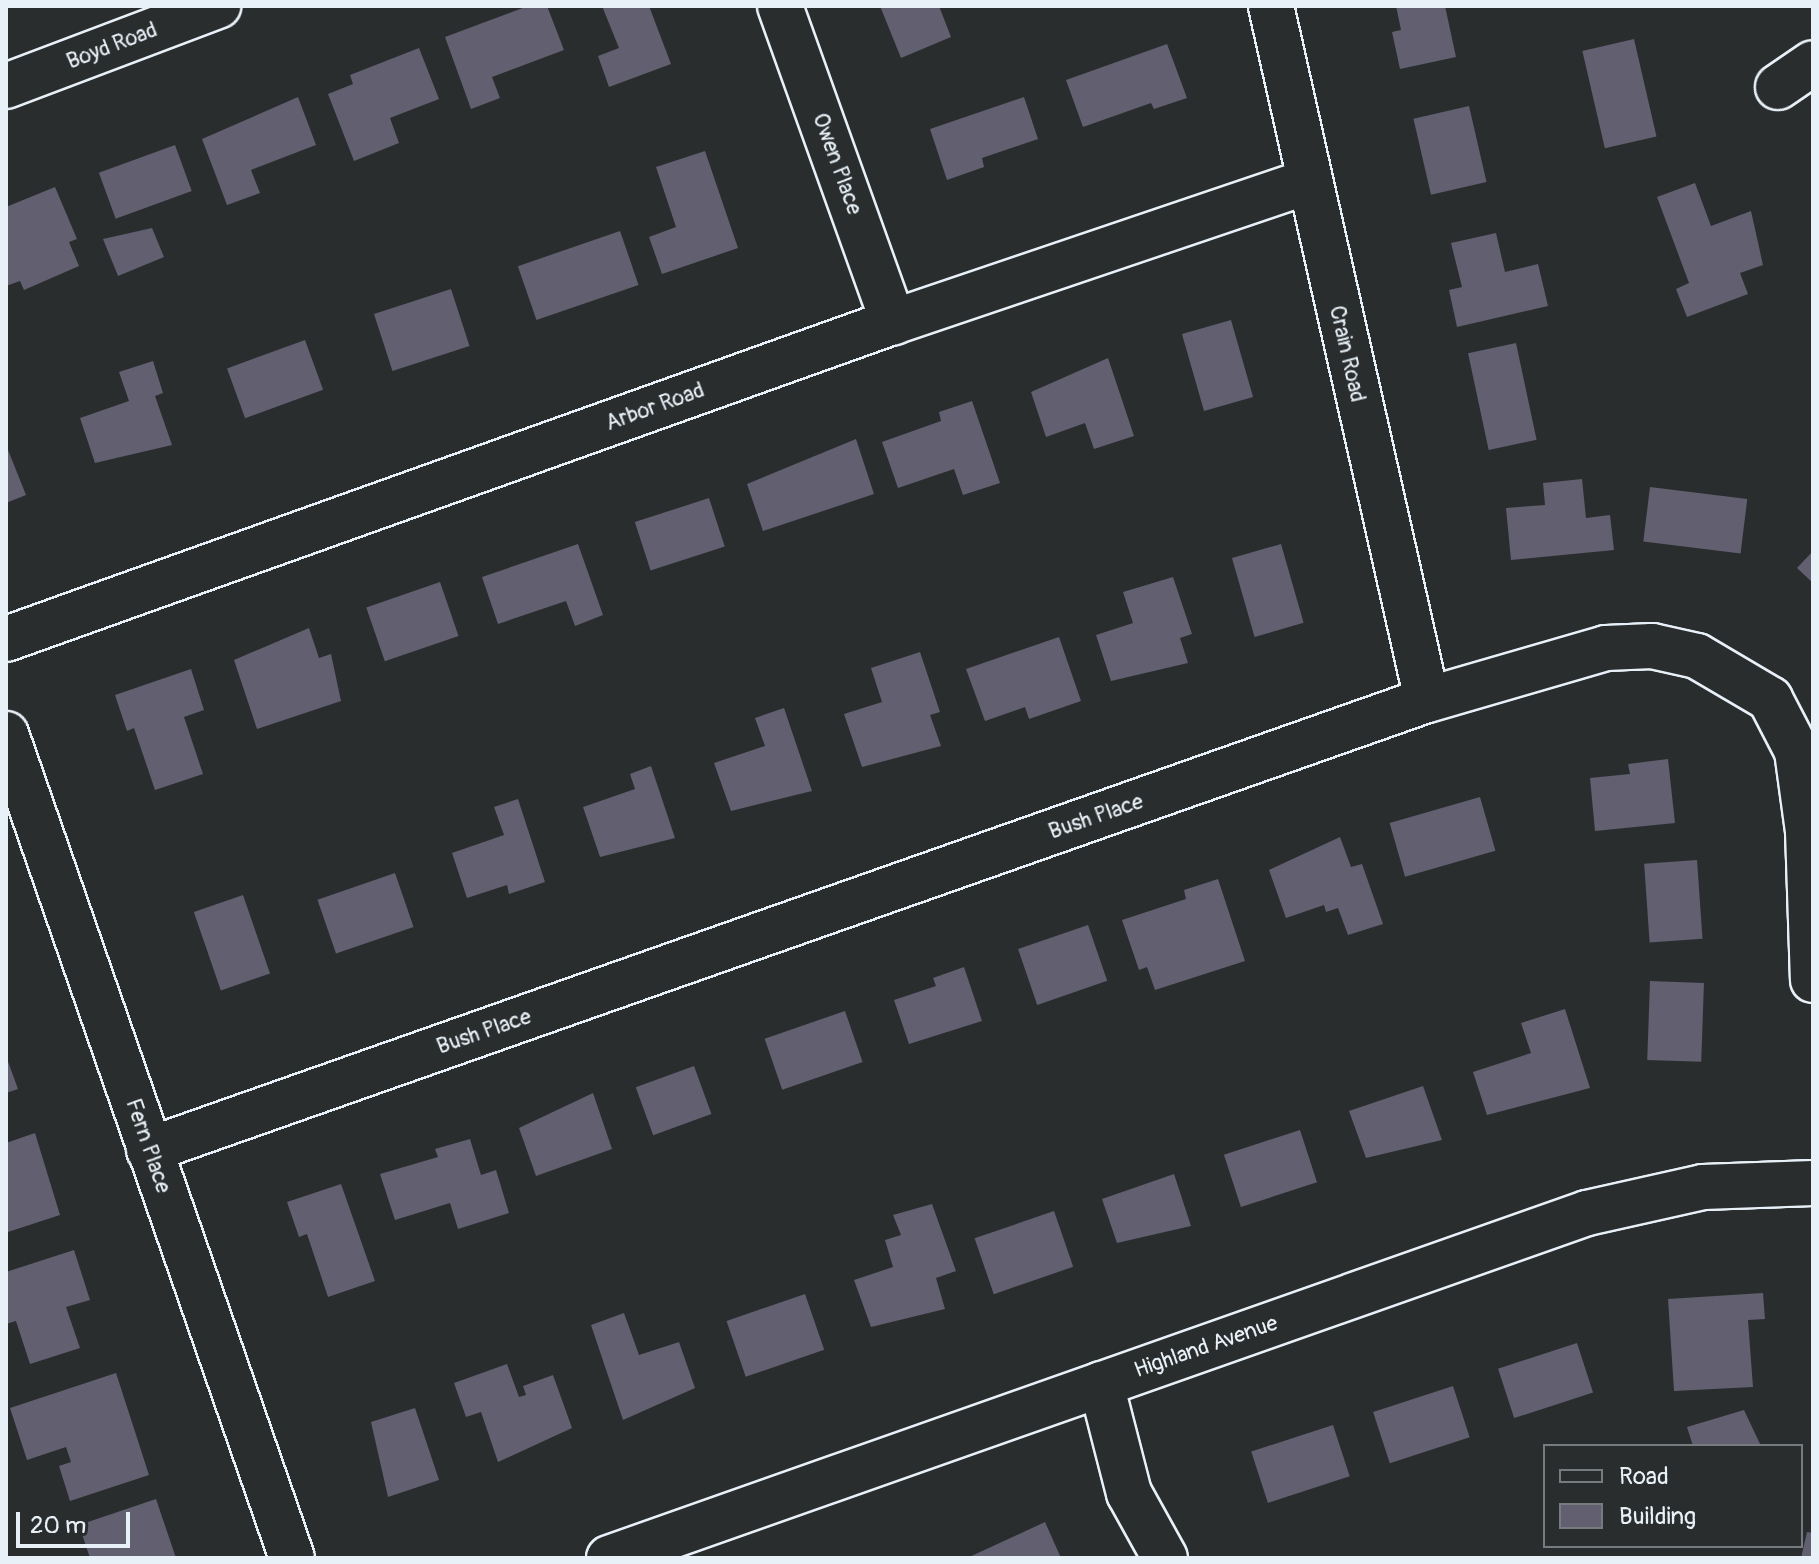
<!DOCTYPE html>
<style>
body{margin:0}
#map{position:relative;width:1819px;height:1564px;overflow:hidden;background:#2a2d2e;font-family:Pangolin,sans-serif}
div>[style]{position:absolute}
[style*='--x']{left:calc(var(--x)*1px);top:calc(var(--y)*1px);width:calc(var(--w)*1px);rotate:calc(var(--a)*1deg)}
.building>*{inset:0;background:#615f70;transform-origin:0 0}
.roads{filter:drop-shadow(2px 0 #e8f1f8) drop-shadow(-2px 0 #e8f1f8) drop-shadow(0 2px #e8f1f8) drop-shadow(0 -2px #e8f1f8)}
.minor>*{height:44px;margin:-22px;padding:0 22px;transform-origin:22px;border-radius:22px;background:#2a2d2e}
span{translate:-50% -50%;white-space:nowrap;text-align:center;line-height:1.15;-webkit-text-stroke:7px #2a2d2e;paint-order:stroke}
.street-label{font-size:22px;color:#e8f1f8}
.frame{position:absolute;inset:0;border:8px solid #e8f1f8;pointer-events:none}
.legend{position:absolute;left:1543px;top:1444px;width:260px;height:104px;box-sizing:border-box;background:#2a2d2e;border:2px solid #767b7f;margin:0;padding:10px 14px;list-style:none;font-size:24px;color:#e8f1f8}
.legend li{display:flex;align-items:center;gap:16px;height:40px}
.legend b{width:40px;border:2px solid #767b7f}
.scale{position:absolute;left:16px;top:1512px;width:114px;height:36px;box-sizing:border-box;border:4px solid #e8f1f8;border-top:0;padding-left:10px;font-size:24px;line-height:28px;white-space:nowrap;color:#e8f1f8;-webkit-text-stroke:6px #2a2d2e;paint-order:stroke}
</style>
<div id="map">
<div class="building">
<div style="clip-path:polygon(528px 6px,547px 6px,564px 50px,492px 77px,500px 98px,471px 109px,445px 37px)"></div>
<div style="clip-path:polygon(602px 6px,649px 6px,671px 64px,609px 87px,598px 56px,619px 48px)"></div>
<div style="clip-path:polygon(880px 6px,939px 6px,951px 37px,901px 58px)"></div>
<div style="clip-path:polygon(1396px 6px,1445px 6px,1456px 57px,1400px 69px,1392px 32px,1401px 30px)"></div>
<div style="left:1634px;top:39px;width:100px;height:53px;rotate:77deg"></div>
<div style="clip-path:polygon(1167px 44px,1187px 98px,1154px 109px,1151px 103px,1083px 127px,1066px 80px)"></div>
<div style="clip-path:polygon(419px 48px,439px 99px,390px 118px,399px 143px,354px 161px,328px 94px,353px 84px,350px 75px)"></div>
<div style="clip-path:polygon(298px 97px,316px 145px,251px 170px,260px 193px,227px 205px,202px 139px)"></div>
<div style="clip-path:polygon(1024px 97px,1038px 139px,982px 158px,984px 167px,947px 180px,930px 129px)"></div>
<div style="left:1469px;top:106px;width:78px;height:57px;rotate:77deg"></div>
<div style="left:175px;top:145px;width:49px;height:81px;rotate:70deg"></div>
<div style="clip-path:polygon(705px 151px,738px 248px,662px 274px,649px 237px,676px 227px,656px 167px)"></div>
<div style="clip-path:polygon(1695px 183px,1711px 226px,1751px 211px,1763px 265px,1740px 273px,1748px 294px,1687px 317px,1676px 289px,1689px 283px,1657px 197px)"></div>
<div style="clip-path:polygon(55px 187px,77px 239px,69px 242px,79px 266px,24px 290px,20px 281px,6px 286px,6px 207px)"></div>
<div style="clip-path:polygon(152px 228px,164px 257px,118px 276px,103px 239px)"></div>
<div style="left:620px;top:231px;width:57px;height:108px;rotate:71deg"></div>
<div style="clip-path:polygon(1496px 233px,1505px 272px,1538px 264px,1548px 306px,1457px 327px,1449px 290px,1462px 287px,1451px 243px)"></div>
<div style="left:451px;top:289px;width:60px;height:81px;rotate:72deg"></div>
<div style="left:1231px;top:320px;width:80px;height:51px;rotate:74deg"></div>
<div style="left:305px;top:340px;width:53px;height:83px;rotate:70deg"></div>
<div style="left:1516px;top:343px;width:99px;height:49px;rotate:78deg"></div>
<div style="clip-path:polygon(1108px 358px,1134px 436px,1094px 449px,1085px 423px,1046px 437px,1031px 392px)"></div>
<div style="clip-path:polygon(153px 361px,163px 393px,155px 396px,172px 445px,95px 463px,80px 418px,129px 401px,119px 372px)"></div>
<div style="clip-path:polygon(972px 401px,1000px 483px,963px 495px,954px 469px,898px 488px,882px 442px,941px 421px,939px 412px)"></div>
<div style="clip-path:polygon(856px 439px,874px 494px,763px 531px,747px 484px)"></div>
<div style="clip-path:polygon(6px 445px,26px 495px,6px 503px)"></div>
<div style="clip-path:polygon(1582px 479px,1586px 518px,1610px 515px,1614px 550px,1511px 560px,1506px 508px,1545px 505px,1543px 483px)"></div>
<div style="left:1650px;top:487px;width:98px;height:55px;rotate:7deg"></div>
<div style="left:709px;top:498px;width:51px;height:78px;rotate:72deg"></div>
<div style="clip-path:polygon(578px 544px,603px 615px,575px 626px,566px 601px,498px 624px,482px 577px)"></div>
<div style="left:1281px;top:544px;width:82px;height:51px;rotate:74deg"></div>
<div style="clip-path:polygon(1813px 551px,1813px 583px,1797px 568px)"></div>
<div style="clip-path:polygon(1173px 577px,1192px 634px,1180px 638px,1188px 663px,1111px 681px,1096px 635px,1133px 623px,1123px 592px)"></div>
<div style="left:440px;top:582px;width:57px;height:78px;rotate:71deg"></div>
<div style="clip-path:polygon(309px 628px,319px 658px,331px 654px,341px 701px,257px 729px,234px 660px)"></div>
<div style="clip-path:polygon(1059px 637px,1081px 701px,1029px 719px,1025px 707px,985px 721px,966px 669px)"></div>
<div style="clip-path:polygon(920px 652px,940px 712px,930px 715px,941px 746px,862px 767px,844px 714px,882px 702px,871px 668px)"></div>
<div style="clip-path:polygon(191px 669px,204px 710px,184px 717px,203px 774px,155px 790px,134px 728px,127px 731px,115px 695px)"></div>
<div style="clip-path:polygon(784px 708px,812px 791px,731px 811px,714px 763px,765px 746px,755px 718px)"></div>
<div style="clip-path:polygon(1668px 759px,1675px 823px,1595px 831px,1590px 778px,1630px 774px,1628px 764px)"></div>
<div style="clip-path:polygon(651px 766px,675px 838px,600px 857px,583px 807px,635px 789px,630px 774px)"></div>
<div style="left:1480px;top:797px;width:56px;height:94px;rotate:74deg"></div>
<div style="clip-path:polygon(518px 799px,545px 882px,509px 894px,507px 885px,467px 898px,452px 853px,504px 835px,494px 807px)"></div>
<div style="clip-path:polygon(1340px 837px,1351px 867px,1362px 864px,1383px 924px,1348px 935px,1338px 908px,1326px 912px,1324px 905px,1286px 918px,1269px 870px)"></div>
<div style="left:1697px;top:860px;width:79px;height:53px;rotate:86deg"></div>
<div style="left:395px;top:873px;width:57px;height:82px;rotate:71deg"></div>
<div style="clip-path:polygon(1218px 879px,1245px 961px,1155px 990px,1147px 967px,1139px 970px,1122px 920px,1186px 899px,1184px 890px)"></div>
<div style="left:243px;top:895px;width:83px;height:52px;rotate:71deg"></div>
<div style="left:1088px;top:925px;width:59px;height:74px;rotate:71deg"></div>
<div style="clip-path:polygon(964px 967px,982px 1021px,909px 1044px,894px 1000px,936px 986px,933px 978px)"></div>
<div style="left:1650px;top:981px;width:54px;height:79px;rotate:2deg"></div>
<div style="clip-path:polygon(1565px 1009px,1590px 1088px,1487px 1115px,1473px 1072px,1531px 1053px,1521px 1023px)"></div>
<div style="left:845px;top:1011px;width:54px;height:85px;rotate:71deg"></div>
<div style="clip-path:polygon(6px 1056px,18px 1089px,6px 1093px)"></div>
<div style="left:694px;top:1066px;width:51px;height:62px;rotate:70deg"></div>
<div style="clip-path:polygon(1423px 1086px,1442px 1140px,1366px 1158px,1349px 1111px)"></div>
<div style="clip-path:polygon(593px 1093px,612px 1149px,536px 1176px,519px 1128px)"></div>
<div style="left:1300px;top:1130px;width:55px;height:80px;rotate:72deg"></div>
<div style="clip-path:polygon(35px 1133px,60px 1215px,8px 1232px,6px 1143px)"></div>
<div style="clip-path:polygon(470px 1139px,481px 1175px,496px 1170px,509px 1213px,458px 1229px,450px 1203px,395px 1220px,380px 1174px,438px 1157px,435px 1149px)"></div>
<div style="clip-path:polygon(1174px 1174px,1191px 1226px,1117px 1243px,1102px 1199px)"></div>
<div style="clip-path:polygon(341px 1184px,375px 1281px,328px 1297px,307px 1234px,299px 1237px,287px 1202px)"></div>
<div style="clip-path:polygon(932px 1204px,956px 1271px,936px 1278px,945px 1309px,871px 1327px,854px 1280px,893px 1267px,885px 1240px,901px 1235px,893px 1215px)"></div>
<div style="left:1054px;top:1211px;width:59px;height:84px;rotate:71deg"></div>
<div style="clip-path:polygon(74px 1250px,90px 1300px,66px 1307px,80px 1348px,30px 1364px,16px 1321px,6px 1324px,6px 1272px)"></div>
<div style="clip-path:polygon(1763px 1293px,1765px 1319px,1748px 1320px,1753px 1387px,1674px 1391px,1668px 1299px)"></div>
<div style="left:805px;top:1294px;width:59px;height:83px;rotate:71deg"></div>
<div style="clip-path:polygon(624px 1313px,639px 1355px,679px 1342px,695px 1388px,623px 1420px,591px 1325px)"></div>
<div style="left:1577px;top:1343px;width:52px;height:83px;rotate:72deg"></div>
<div style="clip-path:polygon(507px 1364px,519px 1397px,526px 1395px,523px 1386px,553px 1375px,572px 1428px,498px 1462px,481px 1412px,466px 1417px,454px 1383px)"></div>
<div style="clip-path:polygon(116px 1373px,149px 1475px,70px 1501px,59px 1466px,71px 1462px,66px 1447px,27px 1460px,10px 1408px)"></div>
<div style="left:1453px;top:1386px;width:54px;height:84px;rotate:72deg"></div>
<div style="clip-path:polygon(415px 1408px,439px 1480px,388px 1497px,371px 1422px)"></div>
<div style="clip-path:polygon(1744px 1410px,1761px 1446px,1693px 1446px,1687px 1427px)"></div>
<div style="left:1333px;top:1425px;width:54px;height:86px;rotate:72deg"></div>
<div style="clip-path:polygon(156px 1499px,176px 1558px,90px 1558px,79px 1525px)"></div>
<div style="clip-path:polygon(1045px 1522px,1061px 1558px,967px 1558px)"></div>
<div style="clip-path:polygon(1807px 1532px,1813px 1533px,1813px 1558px,1801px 1558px)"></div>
</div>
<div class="roads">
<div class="minor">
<div style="--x:780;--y:6;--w:336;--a:70.3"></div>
<div style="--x:1271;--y:6;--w:711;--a:77.33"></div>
<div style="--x:6;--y:86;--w:227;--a:-20.7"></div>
<div style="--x:1778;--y:87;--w:42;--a:-34.4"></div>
<div style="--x:6;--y:639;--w:942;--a:-19.67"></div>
<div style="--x:893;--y:322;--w:437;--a:-18.7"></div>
<div style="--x:6;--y:734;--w:872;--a:70.86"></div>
<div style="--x:149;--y:1150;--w:1355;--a:-19.4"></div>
<div style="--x:1427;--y:700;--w:186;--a:-16.2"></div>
<div style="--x:1606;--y:648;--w:46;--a:-2.5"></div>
<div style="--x:1652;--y:646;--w:46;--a:12.5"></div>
<div style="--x:1697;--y:656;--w:85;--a:30.5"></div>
<div style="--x:1770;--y:699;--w:59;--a:62.6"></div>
<div style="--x:1797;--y:751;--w:81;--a:82.2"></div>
<div style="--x:1808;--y:831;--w:149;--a:88.1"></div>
<div style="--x:1101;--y:1384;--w:113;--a:75.6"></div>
<div style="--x:1129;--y:1493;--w:74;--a:61"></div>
<div style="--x:609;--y:1558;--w:1037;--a:-19.43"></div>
<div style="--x:1587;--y:1213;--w:119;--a:-12.6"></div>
<div style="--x:1703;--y:1187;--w:110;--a:-2.1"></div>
</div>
</div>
<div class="street-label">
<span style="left:112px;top:46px;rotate:-21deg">Boyd Road</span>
<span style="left:837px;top:164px;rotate:70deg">Owen Place</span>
<span style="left:1347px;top:354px;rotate:77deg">Crain Road</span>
<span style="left:655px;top:407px;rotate:-20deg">Arbor Road</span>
<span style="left:1096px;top:817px;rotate:-19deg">Bush Place</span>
<span style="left:484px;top:1032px;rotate:-19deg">Bush Place</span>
<span style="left:148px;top:1146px;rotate:71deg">Fern Place</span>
<span style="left:1206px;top:1347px;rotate:-19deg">Highland Avenue</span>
</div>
<div class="frame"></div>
<ul class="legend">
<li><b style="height:10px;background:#2a2d2e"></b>Road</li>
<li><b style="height:22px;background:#615f70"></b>Building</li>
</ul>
<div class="scale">20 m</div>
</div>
